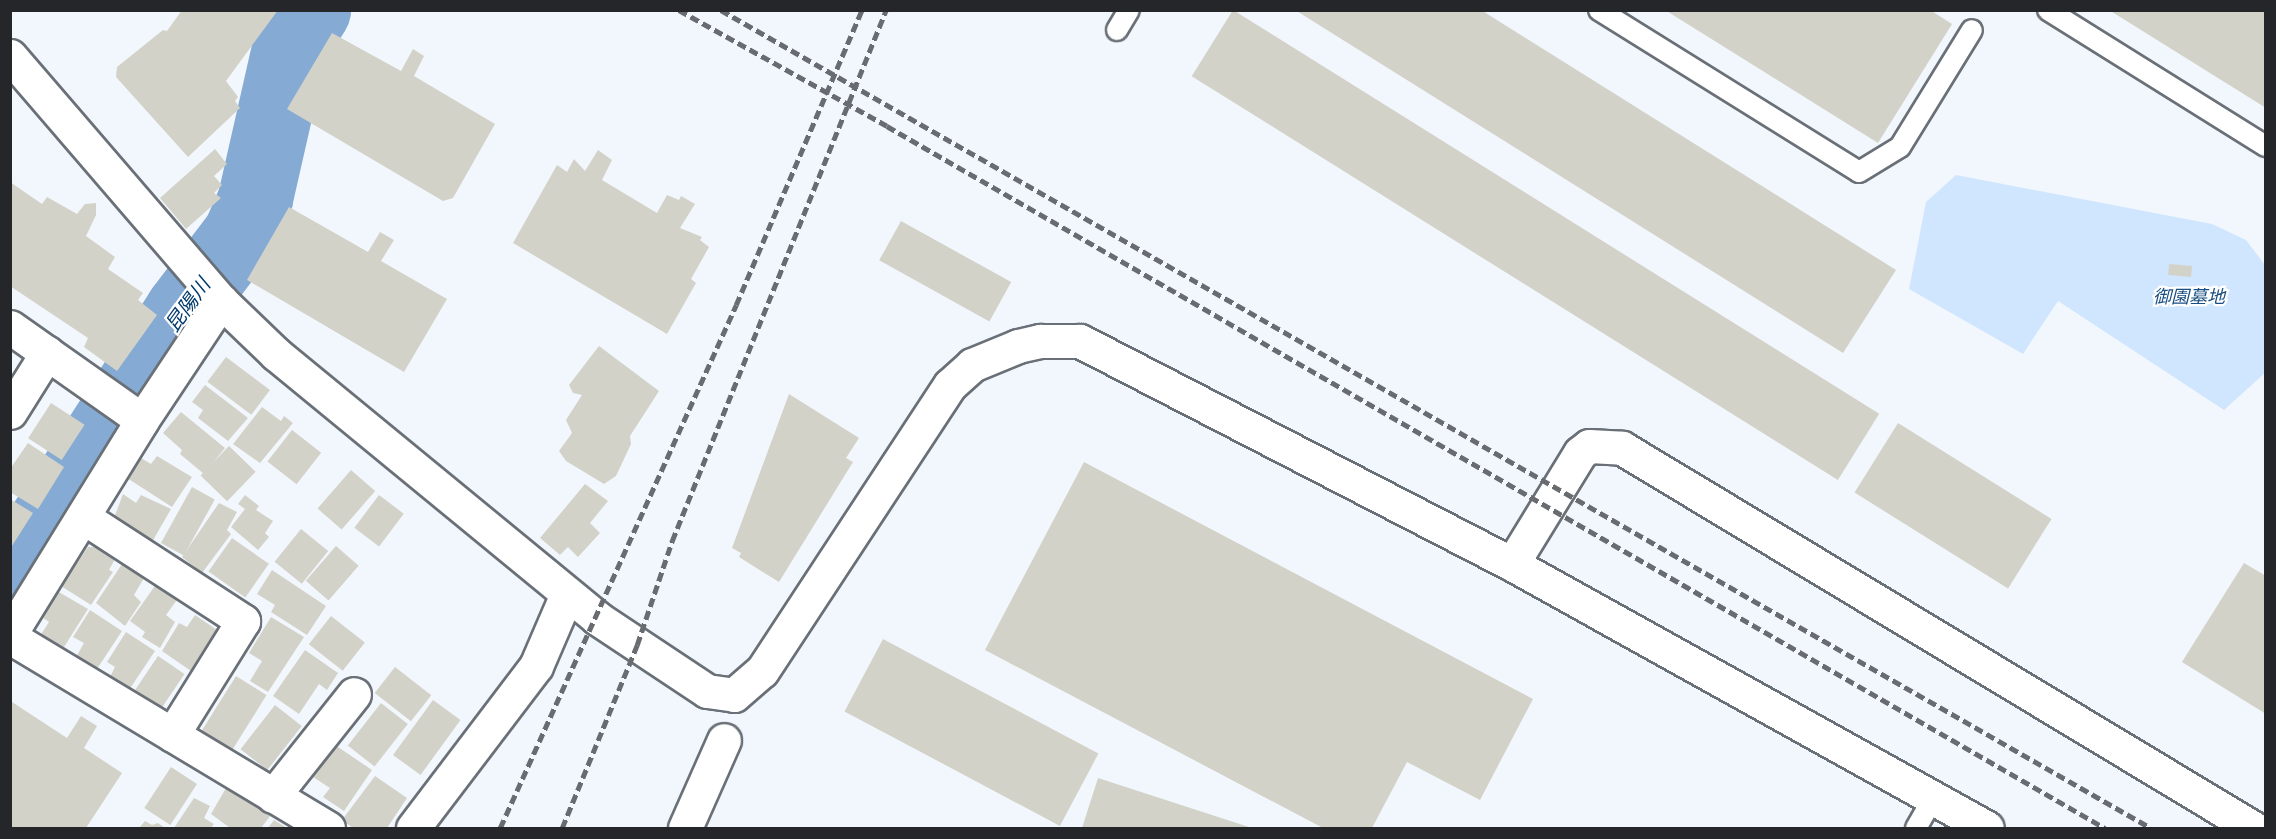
<!DOCTYPE html>
<meta charset="utf-8">
<style>
body{margin:0}
#map{position:relative;width:2276px;height:839px;overflow:hidden;background:#f2f7fd;font-family:"Source Serif 4","Noto Sans JP",serif}
div>[style]{position:absolute}
[style*='--x']{left:calc(var(--x)*1px);top:calc(var(--y)*1px);width:calc(var(--w)*1px);rotate:calc(var(--a)*1deg)}
.green>*{inset:0;background:#d0e6fe}
.river>*{height:75px;margin:-37.5px;padding:0 37.5px;transform-origin:37.5px;border-radius:37.5px;background:#85aad3}
.building>*{inset:0;background:#d3d2c8;transform-origin:0 0}
.roads{filter:drop-shadow(2px 0 #6a7077) drop-shadow(-2px 0 #6a7077) drop-shadow(0 2px #6a7077) drop-shadow(0 -2px #6a7077)}
.lane>*{height:20px;margin:-10px;padding:0 10px;transform-origin:10px;border-radius:10px;background:#fff}
.street>*{height:33px;margin:-16.5px;padding:0 16.5px;transform-origin:16.5px;border-radius:16.5px;background:#fff}
.rail>*{height:4.5px;margin-top:-2.25px;transform-origin:0;background:repeating-linear-gradient(90deg,#686b6f 0 9px,transparent 0 13.5px)}
span{translate:-50% -50%;white-space:nowrap;text-align:center;line-height:1.15;-webkit-text-stroke:4.5px #fff;paint-order:stroke}
.park-label{font-size:18px;color:#184e81;font-style:italic}
.water-label{font-size:20px;color:#00396b;font-style:italic}
.frame{position:absolute;inset:0;border:12px solid #242629;pointer-events:none}
</style>
<div id="map">
<div class="green">
<div style="clip-path:polygon(1956px 175px,2212px 224px,2246px 240px,2265px 265px,2265px 373px,2224px 410px,2058px 301px,2023px 354px,1909px 289px,1926px 202px)"></div>
</div>
<div class="river">
<div style="--x:10;--y:577;--w:318;--a:-57.2"></div>
<div style="--x:182;--y:310;--w:96;--a:-52.7"></div>
<div style="--x:240;--y:234;--w:39;--a:-67"></div>
<div style="--x:255;--y:198;--w:154;--a:-77.2"></div>
<div style="--x:289;--y:48;--w:45;--a:-57.7"></div>
</div>
<div class="building">
<div style="clip-path:polygon(182px 10px,278px 10px,226px 81px,238px 97px,235px 101px,240px 108px,188px 157px,116px 77px,117px 67px,163px 30px,167px 31px)"></div>
<div style="left:1233px;top:10px;width:762px;height:78px;rotate:32deg"></div>
<div style="clip-path:polygon(1295px 10px,1481px 10px,1896px 270px,1843px 353px)"></div>
<div style="clip-path:polygon(1665px 10px,1930px 10px,1952px 24px,1878px 143px)"></div>
<div style="clip-path:polygon(2109px 10px,2266px 10px,2266px 108px)"></div>
<div style="clip-path:polygon(332px 33px,401px 71px,413px 49px,424px 56px,414px 76px,495px 124px,453px 198px,443px 201px,287px 109px)"></div>
<div style="clip-path:polygon(215px 149px,227px 164px,214px 176px,222px 185px,214px 193px,221px 198px,186px 229px,160px 198px)"></div>
<div style="clip-path:polygon(598px 150px,612px 160px,602px 180px,657px 213px,667px 195px,679px 200px,681px 196px,695px 204px,680px 228px,702px 237px,700px 240px,709px 247px,691px 279px,696px 283px,667px 334px,513px 243px,557px 165px,567px 172px,574px 159px,585px 171px)"></div>
<div style="clip-path:polygon(10px 182px,42px 204px,47px 197px,77px 214px,85px 204px,96px 203px,96px 215px,86px 236px,115px 257px,108px 269px,143px 293px,138px 300px,157px 315px,117px 371px,84px 347px,88px 338px,10px 286px)"></div>
<div style="clip-path:polygon(289px 207px,368px 252px,380px 232px,394px 240px,381px 261px,447px 299px,404px 372px,247px 280px)"></div>
<div style="left:901px;top:221px;width:126px;height:45px;rotate:29deg"></div>
<div style="left:2192px;top:266px;width:11px;height:23px;rotate:95deg"></div>
<div style="clip-path:polygon(599px 346px,659px 391px,630px 436px,631px 444px,616px 476px,604px 484px,566px 461px,559px 451px,572px 433px,566px 420px,582px 395px,573px 393px,569px 385px)"></div>
<div style="left:226px;top:357px;width:55px;height:31px;rotate:37deg"></div>
<div style="clip-path:polygon(205px 385px,248px 418px,228px 441px,198px 418px,203px 410px,192px 402px)"></div>
<div style="clip-path:polygon(789px 394px,859px 438px,846px 458px,853px 462px,779px 582px,739px 557px,741px 553px,732px 548px)"></div>
<div style="left:51px;top:403px;width:40px;height:42px;rotate:33deg"></div>
<div style="clip-path:polygon(262px 407px,281px 421px,284px 416px,293px 423px,260px 463px,233px 444px)"></div>
<div style="clip-path:polygon(181px 412px,225px 448px,204px 474px,180px 454px,182px 450px,163px 433px)"></div>
<div style="left:1898px;top:423px;width:181px;height:82px;rotate:32deg"></div>
<div style="left:292px;top:430px;width:37px;height:40px;rotate:38deg"></div>
<div style="clip-path:polygon(28px 443px,64px 467px,38px 509px,10px 492px,10px 469px)"></div>
<div style="left:229px;top:446px;width:37px;height:41px;rotate:44deg"></div>
<div style="clip-path:polygon(157px 456px,192px 477px,172px 507px,127px 478px,141px 458px,151px 464px)"></div>
<div style="clip-path:polygon(1084px 462px,1533px 699px,1480px 800px,1407px 762px,1372px 828px,1323px 828px,985px 650px)"></div>
<div style="left:351px;top:470px;width:32px;height:51px;rotate:41deg"></div>
<div style="clip-path:polygon(585px 484px,608px 501px,590px 523px,600px 533px,578px 557px,568px 547px,560px 555px,540px 538px)"></div>
<div style="left:192px;top:487px;width:26px;height:64px;rotate:29deg"></div>
<div style="clip-path:polygon(123px 494px,136px 503px,141px 495px,171px 509px,152px 542px,114px 518px)"></div>
<div style="clip-path:polygon(245px 495px,259px 506px,256px 510px,273px 521px,265px 533px,269px 537px,258px 550px,231px 527px,245px 509px,238px 504px)"></div>
<div style="left:379px;top:495px;width:31px;height:41px;rotate:37deg"></div>
<div style="clip-path:polygon(10px 499px,33px 513px,10px 549px)"></div>
<div style="clip-path:polygon(219px 503px,237px 512px,227px 530px,231px 534px,202px 573px,182px 557px)"></div>
<div style="left:301px;top:529px;width:35px;height:42px;rotate:39deg"></div>
<div style="left:232px;top:538px;width:45px;height:41px;rotate:35deg"></div>
<div style="left:336px;top:546px;width:30px;height:46px;rotate:41deg"></div>
<div style="clip-path:polygon(88px 547px,98px 547px,115px 559px,109px 570px,113px 572px,91px 605px,61px 586px)"></div>
<div style="clip-path:polygon(2244px 563px,2266px 576px,2266px 714px,2182px 662px)"></div>
<div style="clip-path:polygon(122px 564px,144px 578px,134px 595px,141px 602px,125px 626px,96px 603px)"></div>
<div style="clip-path:polygon(272px 570px,326px 606px,307px 635px,271px 612px,275px 605px,257px 594px)"></div>
<div style="clip-path:polygon(157px 583px,179px 597px,166px 615px,175px 622px,160px 648px,142px 637px,145px 632px,130px 621px)"></div>
<div style="clip-path:polygon(57px 591px,88px 609px,64px 647px,59px 644px,55px 651px,38px 639px,49px 622px,42px 617px)"></div>
<div style="clip-path:polygon(90px 610px,122px 631px,95px 672px,75px 659px,84px 643px,73px 637px)"></div>
<div style="clip-path:polygon(195px 615px,217px 630px,191px 671px,162px 651px,179px 623px,187px 627px)"></div>
<div style="left:331px;top:616px;width:43px;height:36px;rotate:38deg"></div>
<div style="clip-path:polygon(271px 617px,304px 637px,268px 692px,250px 681px,262px 661px,249px 653px)"></div>
<div style="clip-path:polygon(126px 632px,155px 651px,129px 690px,110px 677px,115px 667px,107px 662px)"></div>
<div style="left:883px;top:639px;width:244px;height:82px;rotate:28deg"></div>
<div style="clip-path:polygon(305px 650px,338px 673px,327px 690px,319px 684px,299px 714px,273px 696px)"></div>
<div style="left:158px;top:656px;width:32px;height:41px;rotate:34deg"></div>
<div style="left:395px;top:667px;width:46px;height:33px;rotate:38deg"></div>
<div style="left:236px;top:676px;width:36px;height:65px;rotate:32deg"></div>
<div style="left:433px;top:700px;width:34px;height:68px;rotate:36deg"></div>
<div style="clip-path:polygon(12px 702px,67px 738px,81px 716px,97px 726px,84px 748px,122px 773px,86px 828px,10px 828px)"></div>
<div style="left:381px;top:703px;width:34px;height:54px;rotate:38deg"></div>
<div style="left:275px;top:705px;width:34px;height:56px;rotate:38deg"></div>
<div style="clip-path:polygon(335px 745px,372px 770px,344px 811px,323px 797px,330px 788px,313px 777px)"></div>
<div style="left:171px;top:767px;width:31px;height:49px;rotate:33deg"></div>
<div style="clip-path:polygon(375px 776px,407px 798px,387px 828px,353px 828px,342px 820px)"></div>
<div style="clip-path:polygon(1098px 778px,1252px 828px,1082px 828px)"></div>
<div style="clip-path:polygon(226px 788px,271px 815px,261px 828px,230px 828px,211px 814px)"></div>
<div style="clip-path:polygon(194px 798px,210px 806px,204px 818px,214px 824px,211px 828px,174px 828px)"></div>
<div style="clip-path:polygon(274px 820px,287px 828px,268px 828px)"></div>
<div style="clip-path:polygon(145px 821px,152px 825px,158px 823px,165px 828px,139px 828px)"></div>
</div>
<div class="roads">
<div class="lane">
<div style="--x:1599;--y:10;--w:306;--a:31.9"></div>
<div style="--x:1859;--y:172;--w:48;--a:-31.4"></div>
<div style="--x:1900;--y:147;--w:137;--a:-58.4"></div>
<div style="--x:2048;--y:10;--w:257;--a:32"></div>
<div style="--x:1117;--y:30;--w:23;--a:-59"></div>
<div style="--x:1916;--y:828;--w:34;--a:-60"></div>
</div>
<div class="street">
<div style="--x:10;--y:56;--w:323;--a:49.3"></div>
<div style="--x:221;--y:301;--w:76;--a:43.9"></div>
<div style="--x:276;--y:354;--w:416;--a:39.4"></div>
<div style="--x:597;--y:618;--w:132;--a:33.6"></div>
<div style="--x:707;--y:691;--w:27;--a:8"></div>
<div style="--x:734;--y:695;--w:37;--a:-41"></div>
<div style="--x:762;--y:671;--w:342;--a:-56.7"></div>
<div style="--x:950;--y:385;--w:30;--a:-42"></div>
<div style="--x:972;--y:365;--w:50;--a:-22.4"></div>
<div style="--x:1018;--y:346;--w:23;--a:-13"></div>
<div style="--x:1040;--y:341;--w:40;--a:0"></div>
<div style="--x:1080;--y:341;--w:486;--a:27.3"></div>
<div style="--x:1512;--y:564;--w:543;--a:29.06"></div>
<div style="--x:10;--y:327;--w:161;--a:35.2"></div>
<div style="--x:10;--y:412;--w:70;--a:-57.9"></div>
<div style="--x:83;--y:517;--w:191;--a:33"></div>
<div style="--x:243;--y:621;--w:134;--a:121.9"></div>
<div style="--x:1512;--y:564;--w:130;--a:-58.5"></div>
<div style="--x:1580;--y:453;--w:11;--a:-38"></div>
<div style="--x:1589;--y:446;--w:33;--a:3"></div>
<div style="--x:1622;--y:448;--w:737;--a:31.06"></div>
<div style="--x:10;--y:634;--w:251;--a:-58.3"></div>
<div style="--x:142;--y:420;--w:143;--a:-56.4"></div>
<div style="--x:10;--y:637;--w:371;--a:31"></div>
<div style="--x:273;--y:796;--w:130;--a:-51.5"></div>
<div style="--x:413;--y:828;--w:203;--a:-52.8"></div>
<div style="--x:536;--y:666;--w:78;--a:-66.7"></div>
<div style="--x:685;--y:828;--w:96;--a:-66.1"></div>
</div>
</div>
<div class="rail">
<div style="--x:679;--y:10;--w:238;--a:29.1"></div>
<div style="--x:887;--y:126;--w:1406;--a:29.96"></div>
<div style="--x:721;--y:10;--w:1647;--a:29.77"></div>
<div style="--x:500;--y:828;--w:574;--a:-65.71"></div>
<div style="--x:736;--y:305;--w:321;--a:-66.9"></div>
<div style="--x:562;--y:828;--w:198;--a:-67.7"></div>
<div style="--x:637;--y:645;--w:110;--a:-71.4"></div>
<div style="--x:672;--y:541;--w:573;--a:-68.05"></div>
</div>
<div class="park-label">
<span style="left:2189px;top:297px">御園墓地</span>
</div>
<div class="water-label">
<span style="left:188px;top:305px;rotate:-54deg">昆陽川</span>
</div>
<div class="frame"></div>
</div>
